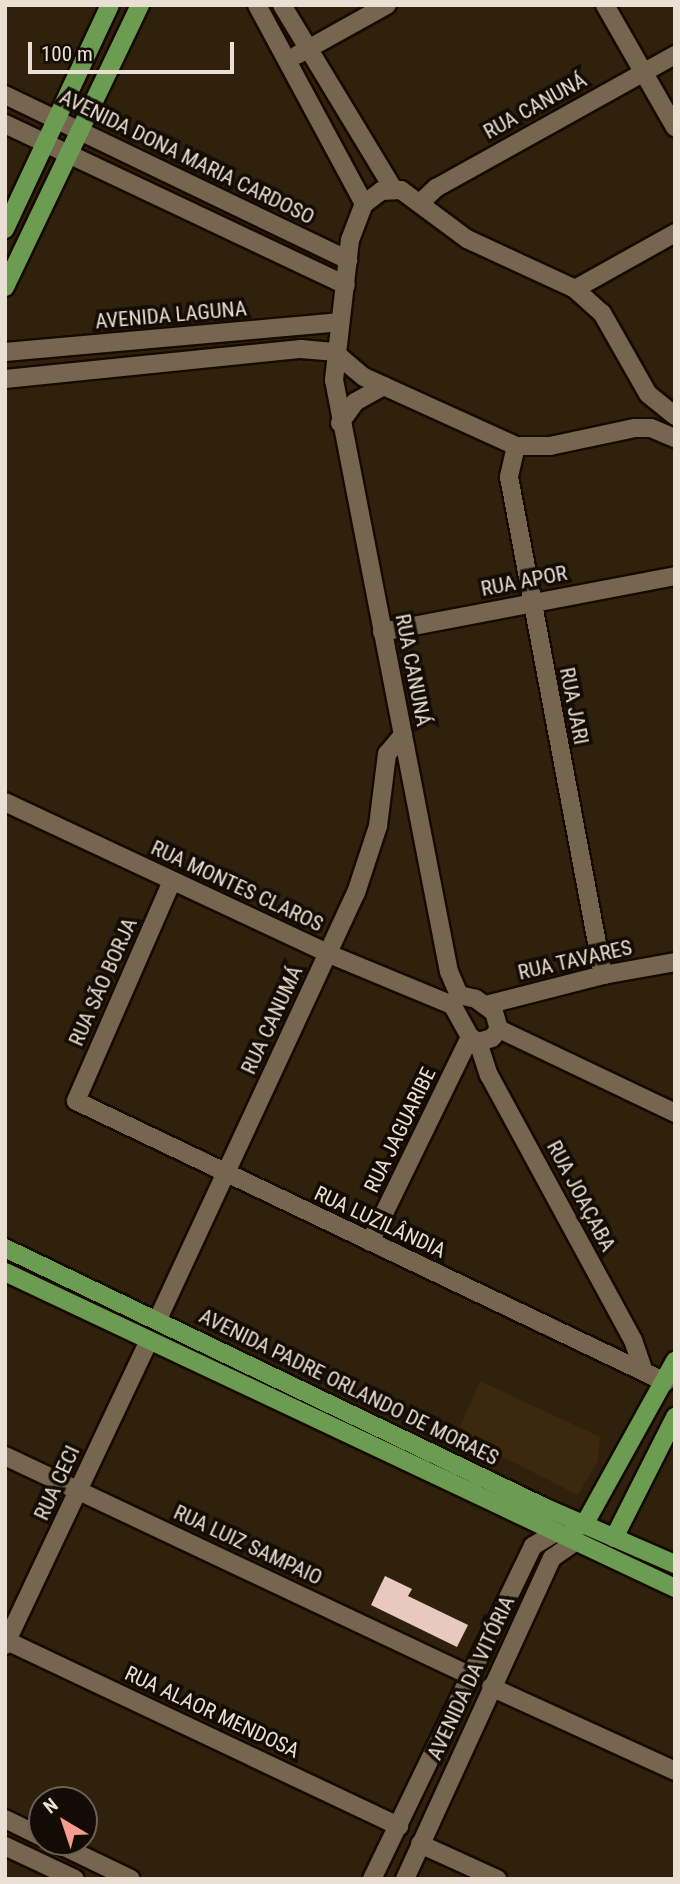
<!DOCTYPE html>
<meta charset="utf-8">
<style>
body{margin:0}
#map{position:relative;width:680px;height:1884px;overflow:hidden;background:#30210d;font-family:"Roboto Condensed",sans-serif}
div>[style]{position:absolute}
[style*='--x']{left:calc(var(--x)*1px);top:calc(var(--y)*1px);width:calc(var(--w)*1px);rotate:calc(var(--a)*1deg)}
.built>*{inset:0;background:#3b280d}
.building>*{inset:0;background:#e9c8bf}
.roads{filter:drop-shadow(2px 0 #170a00) drop-shadow(-2px 0 #170a00) drop-shadow(0 2px #170a00) drop-shadow(0 -2px #170a00)}
.minor>*{height:18px;margin:-9px;padding:0 9px;transform-origin:9px;border-radius:9px;background:#76654f}
.major>*{height:18px;margin:-9px;padding:0 9px;transform-origin:9px;border-radius:9px;background:#6c9c52}
span{translate:-50% -50%;white-space:nowrap;text-align:center;line-height:1.15;-webkit-text-stroke:7px #130c05;paint-order:stroke}
.street-label{font-size:21px;color:#e9dfd3}
.frame{position:absolute;inset:0;border:7px solid #e9dfd3;pointer-events:none}
.north{position:absolute;left:28px;top:1786px;width:70px;height:70px;box-sizing:border-box;background:#130c05;border:2px solid #696057;border-radius:50%;rotate:321deg;font-size:19px;font-weight:700;line-height:28px;text-align:center;color:#e9dfd3}
.north::after{content:'';display:block;margin:auto;width:24px;height:32px;background:#f49d8c;clip-path:polygon(50% 0,100% 100%,50% 72%,0 100%)}
.scale{position:absolute;left:28px;top:42px;width:206px;height:32px;box-sizing:border-box;border:4px solid #e9dfd3;border-top:0;padding-left:9px;font-size:21px;line-height:24px;white-space:nowrap;color:#e9dfd3;-webkit-text-stroke:5px #130c05;paint-order:stroke}
</style>
<div id="map">
<div class="built">
<div style="clip-path:polygon(480px 1381px,600px 1437px,598px 1461px,578px 1495px,457px 1434px)"></div>
</div>
<div class="building">
<div style="clip-path:polygon(385px 1576px,412px 1589px,408px 1596px,468px 1625px,457px 1647px,371px 1605px)"></div>
</div>
<div class="roads">
<div class="minor">
<div style="--x:257;--y:5;--w:226;--a:61.7"></div>
<div style="--x:282;--y:5;--w:214;--a:58.8"></div>
<div style="--x:605;--y:5;--w:141;--a:60.2"></div>
<div style="--x:297;--y:55;--w:103;--a:-29.1"></div>
<div style="--x:5;--y:95;--w:381;--a:25.7"></div>
<div style="--x:5;--y:124;--w:377;--a:25.3"></div>
<div style="--x:421;--y:202;--w:21;--a:-43"></div>
<div style="--x:436;--y:188;--w:274;--a:-29.1"></div>
<div style="--x:575;--y:289;--w:115;--a:-29.2"></div>
<div style="--x:5;--y:352;--w:335;--a:-5.1"></div>
<div style="--x:334;--y:352;--w:39;--a:40"></div>
<div style="--x:364;--y:377;--w:167;--a:24.4"></div>
<div style="--x:516;--y:446;--w:34;--a:0"></div>
<div style="--x:550;--y:446;--w:87;--a:-12"></div>
<div style="--x:635;--y:428;--w:16;--a:0"></div>
<div style="--x:651;--y:428;--w:26;--a:23"></div>
<div style="--x:5;--y:379;--w:298;--a:-5.8"></div>
<div style="--x:301;--y:349;--w:33;--a:5"></div>
<div style="--x:340;--y:423;--w:26;--a:-54"></div>
<div style="--x:355;--y:402;--w:33;--a:-29"></div>
<div style="--x:516;--y:446;--w:32;--a:103"></div>
<div style="--x:509;--y:477;--w:507;--a:79.31"></div>
<div style="--x:382;--y:632;--w:298;--a:-10.8"></div>
<div style="--x:5;--y:802;--w:358;--a:25.1"></div>
<div style="--x:329;--y:954;--w:133;--a:22.5"></div>
<div style="--x:172;--y:881;--w:240;--a:113.6"></div>
<div style="--x:76;--y:1101;--w:653;--a:25.5"></div>
<div style="--x:459;--y:995;--w:25;--a:-113"></div>
<div style="--x:449;--y:972;--w:603;--a:-100.99"></div>
<div style="--x:334;--y:380;--w:141;--a:-83.5"></div>
<div style="--x:350;--y:240;--w:39;--a:-69"></div>
<div style="--x:364;--y:204;--w:21;--a:-37"></div>
<div style="--x:381;--y:191;--w:20;--a:-3"></div>
<div style="--x:401;--y:190;--w:82;--a:36.6"></div>
<div style="--x:467;--y:239;--w:119;--a:24.8"></div>
<div style="--x:575;--y:289;--w:36;--a:42"></div>
<div style="--x:602;--y:313;--w:93;--a:60.4"></div>
<div style="--x:648;--y:394;--w:35;--a:39"></div>
<div style="--x:459;--y:995;--w:17;--a:13"></div>
<div style="--x:476;--y:999;--w:22;--a:36"></div>
<div style="--x:494;--y:1012;--w:18;--a:74"></div>
<div style="--x:499;--y:1029;--w:11;--a:128"></div>
<div style="--x:492;--y:1038;--w:15;--a:164"></div>
<div style="--x:478;--y:1042;--w:9;--a:-148"></div>
<div style="--x:470;--y:1037;--w:37;--a:-119"></div>
<div style="--x:452;--y:1005;--w:12;--a:-55"></div>
<div style="--x:486;--y:1005;--w:121;--a:-14.4"></div>
<div style="--x:603;--y:975;--w:73;--a:-10.2"></div>
<div style="--x:499;--y:1029;--w:195;--a:25.5"></div>
<div style="--x:478;--y:1042;--w:35;--a:72"></div>
<div style="--x:489;--y:1075;--w:302;--a:61.5"></div>
<div style="--x:633;--y:1340;--w:34;--a:71"></div>
<div style="--x:370;--y:1242;--w:228;--a:-64"></div>
<div style="--x:158;--y:1319;--w:470;--a:-65.1"></div>
<div style="--x:356;--y:893;--w:71;--a:-71.8"></div>
<div style="--x:378;--y:826;--w:73;--a:-82.9"></div>
<div style="--x:387;--y:754;--w:25;--a:-50"></div>
<div style="--x:5;--y:1456;--w:515;--a:25.27"></div>
<div style="--x:5;--y:1640;--w:436;--a:25.3"></div>
<div style="--x:5;--y:1645;--w:337;--a:-64.7"></div>
<div style="--x:491;--y:1687;--w:202;--a:24.5"></div>
<div style="--x:5;--y:1819;--w:41;--a:25.9"></div>
<div style="--x:54;--y:1842;--w:85;--a:25.7"></div>
<div style="--x:420;--y:1844;--w:85;--a:24.4"></div>
<div style="--x:5;--y:1846;--w:77;--a:25.2"></div>
<div style="--x:372;--y:1879;--w:370;--a:-64.2"></div>
<div style="--x:533;--y:1546;--w:27;--a:-31"></div>
<div style="--x:405;--y:1879;--w:353;--a:-65.4"></div>
<div style="--x:552;--y:1558;--w:29;--a:-35"></div>
</div>
<div class="major">
<div style="--x:5;--y:229;--w:247;--a:-64.9"></div>
<div style="--x:5;--y:287;--w:313;--a:-64.4"></div>
<div style="--x:5;--y:1248;--w:600;--a:25.67"></div>
<div style="--x:546;--y:1508;--w:141;--a:23.5"></div>
<div style="--x:5;--y:1272;--w:741;--a:25.25"></div>
<div style="--x:573;--y:1528;--w:11;--a:-15"></div>
<div style="--x:584;--y:1525;--w:188;--a:-61"></div>
<div style="--x:614;--y:1538;--w:136;--a:-63.2"></div>
</div>
</div>
<div class="street-label">
<span style="left:535px;top:106px;rotate:-29deg">RUA CANUNÁ</span>
<span style="left:187px;top:157px;rotate:26deg">AVENIDA DONA MARIA CARDOSO</span>
<span style="left:171px;top:315px;rotate:-5deg">AVENIDA LAGUNA</span>
<span style="left:524px;top:581px;rotate:-11deg">RUA APOR</span>
<span style="left:413px;top:670px;rotate:79deg">RUA CANUNÁ</span>
<span style="left:574px;top:706px;rotate:79deg">RUA JARI</span>
<span style="left:237px;top:886px;rotate:25deg">RUA MONTES CLAROS</span>
<span style="left:575px;top:960px;rotate:-13deg">RUA TAVARES</span>
<span style="left:103px;top:982px;rotate:-66deg">RUA SÃO BORJA</span>
<span style="left:272px;top:1020px;rotate:-65deg">RUA CANUMÁ</span>
<span style="left:400px;top:1130px;rotate:-64deg">RUA JAGUARIBE</span>
<span style="left:581px;top:1196px;rotate:62deg">RUA JOAÇABA</span>
<span style="left:380px;top:1222px;rotate:25deg">RUA LUZILÂNDIA</span>
<span style="left:349px;top:1387px;rotate:26deg">AVENIDA PADRE ORLANDO DE MORAES</span>
<span style="left:57px;top:1483px;rotate:-65deg">RUA CECI</span>
<span style="left:248px;top:1545px;rotate:25deg">RUA LUIZ SAMPAIO</span>
<span style="left:471px;top:1678px;rotate:-65deg">AVENIDA DA VITÓRIA</span>
<span style="left:212px;top:1712px;rotate:25deg">RUA ALAOR MENDOSA</span>
</div>
<div class="frame"></div>
<div class="north">N</div>
<div class="scale">100 m</div>
</div>
